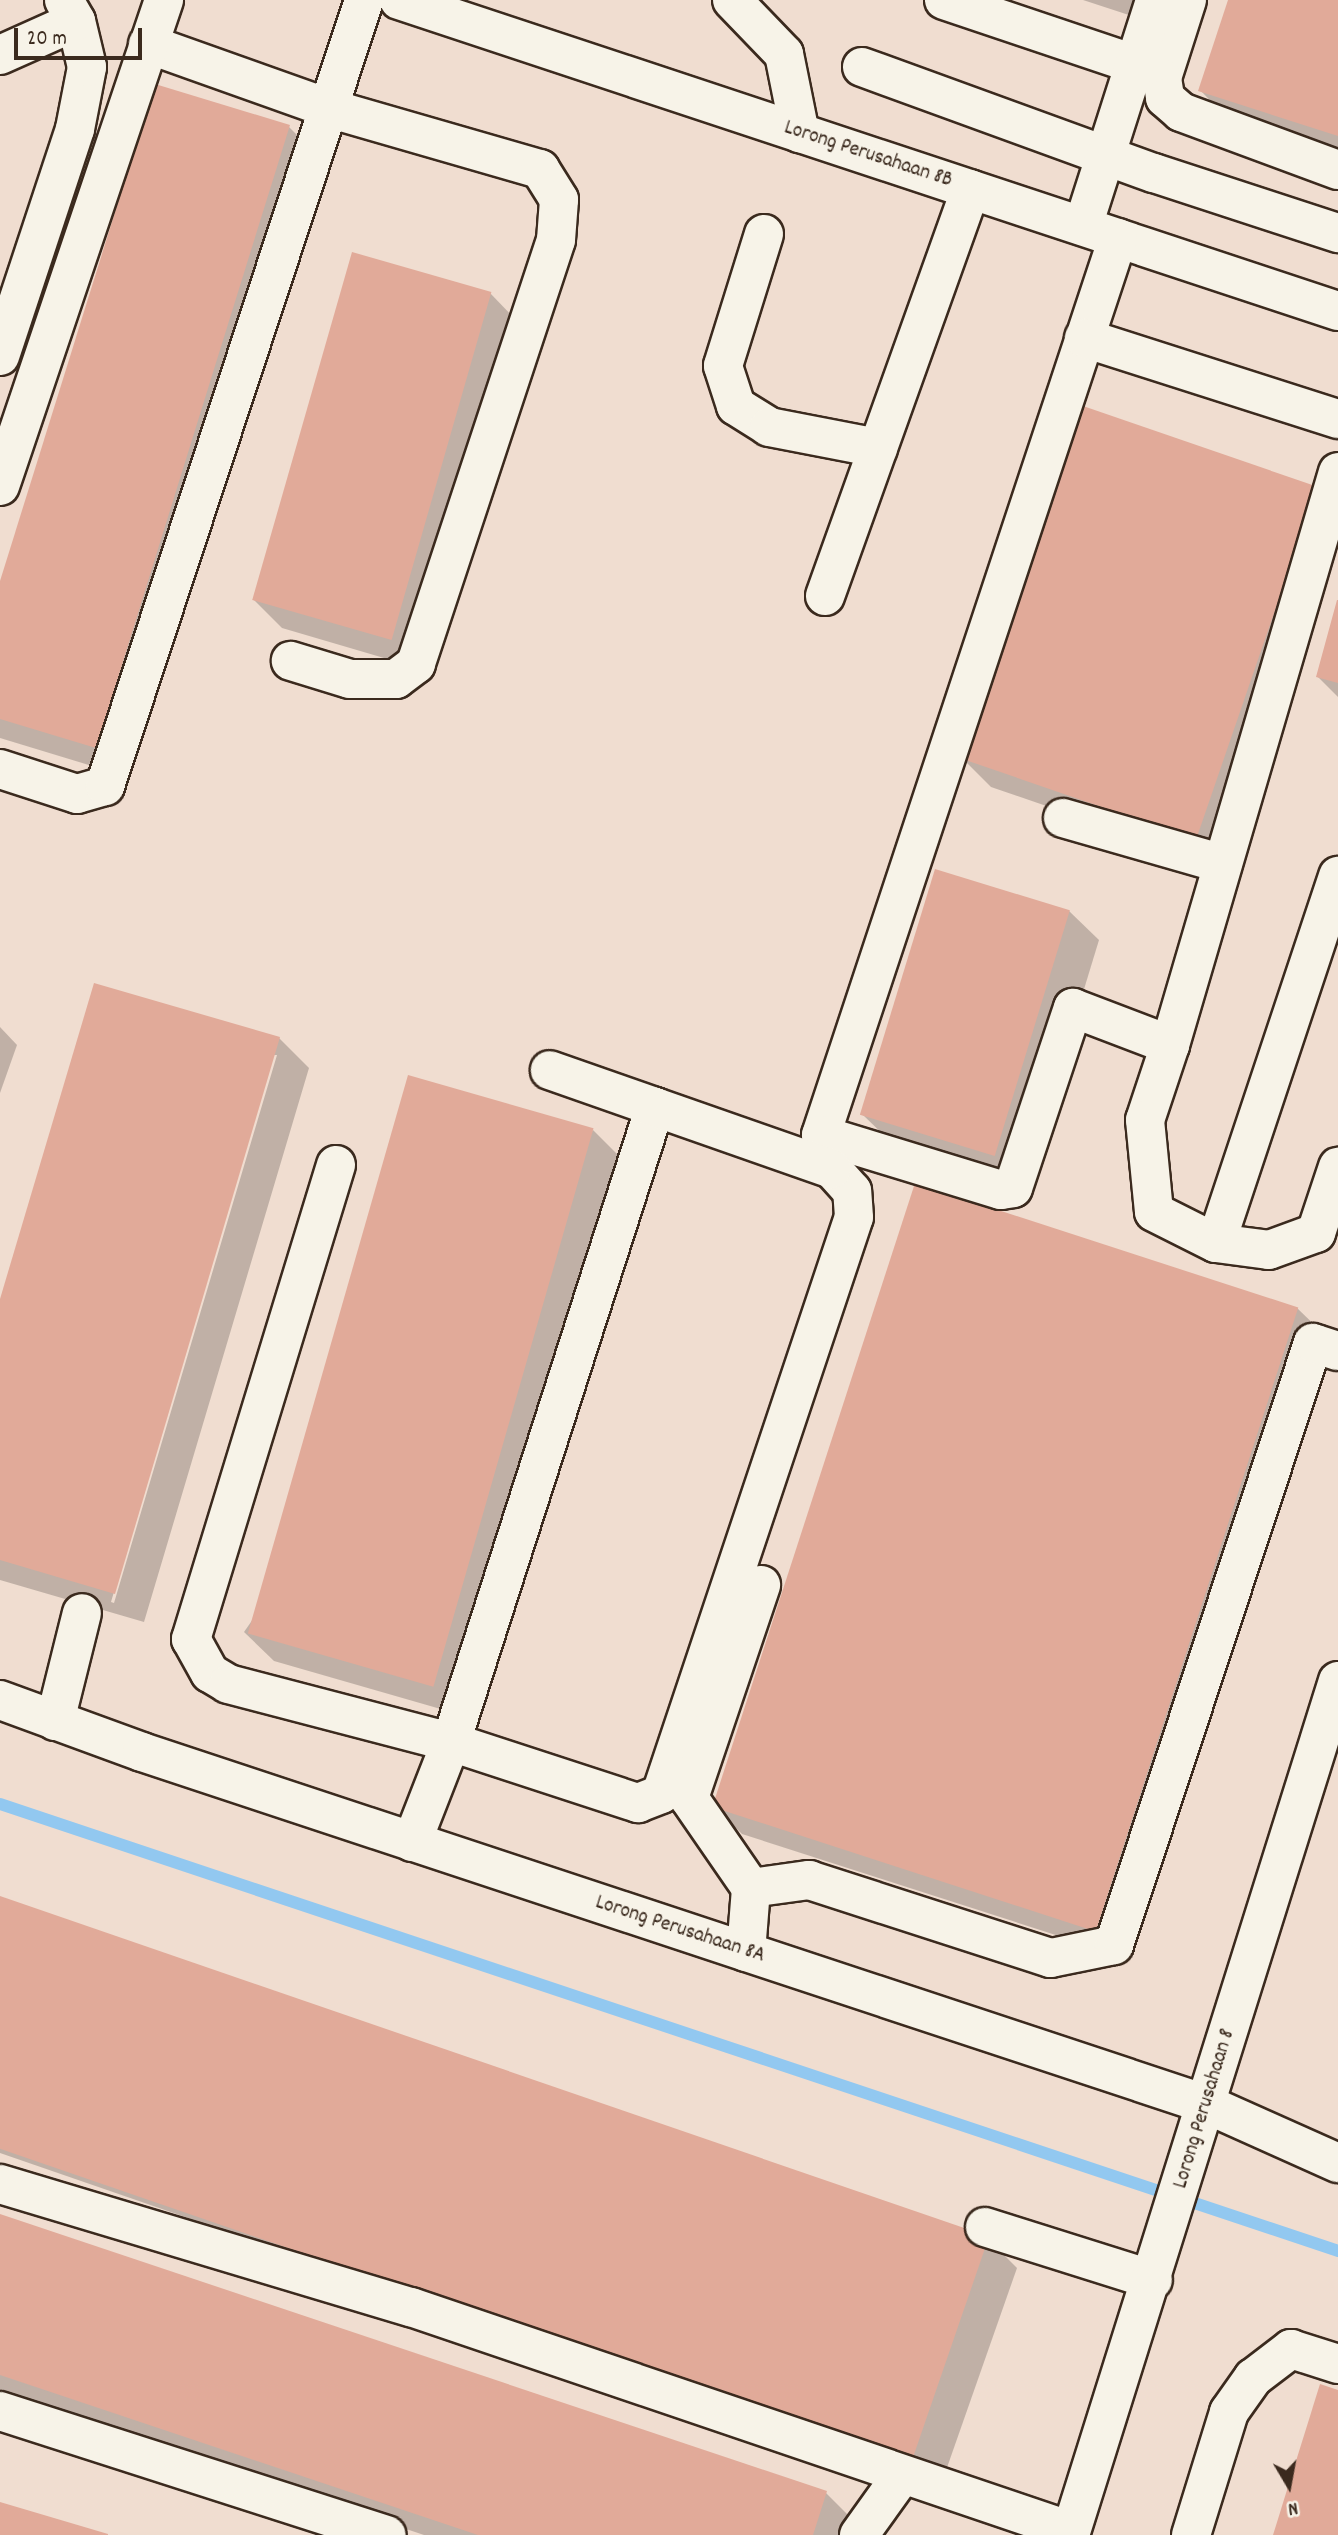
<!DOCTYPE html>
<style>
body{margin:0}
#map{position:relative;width:1338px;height:2535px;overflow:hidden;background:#f7f3e8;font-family:Dekko,sans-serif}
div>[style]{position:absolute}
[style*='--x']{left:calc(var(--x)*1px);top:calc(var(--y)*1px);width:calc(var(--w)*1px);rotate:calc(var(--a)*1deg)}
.built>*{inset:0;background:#f0ddd0;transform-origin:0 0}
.shadow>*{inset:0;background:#0003}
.stream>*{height:12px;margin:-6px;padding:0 6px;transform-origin:6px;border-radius:6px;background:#92c8f0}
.building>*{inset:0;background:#e1aa99;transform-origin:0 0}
.roads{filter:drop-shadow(2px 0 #3b2a1e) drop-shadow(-2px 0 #3b2a1e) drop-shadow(0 2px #3b2a1e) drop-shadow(0 -2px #3b2a1e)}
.minor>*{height:38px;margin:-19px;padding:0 19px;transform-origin:19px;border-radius:19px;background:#f7f3e8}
span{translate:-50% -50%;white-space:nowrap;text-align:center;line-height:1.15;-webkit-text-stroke:5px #f7f3e8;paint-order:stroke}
.street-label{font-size:21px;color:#3b2a1e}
.north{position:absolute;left:1254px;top:2451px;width:70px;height:70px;-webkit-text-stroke:5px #f7f3e8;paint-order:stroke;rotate:170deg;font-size:19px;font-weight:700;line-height:28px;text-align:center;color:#3b2a1e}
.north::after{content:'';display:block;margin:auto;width:24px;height:32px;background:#3b2a1e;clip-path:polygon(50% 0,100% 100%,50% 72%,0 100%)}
.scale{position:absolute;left:14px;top:28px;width:128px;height:32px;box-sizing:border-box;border:4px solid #3b2a1e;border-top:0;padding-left:9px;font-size:21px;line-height:24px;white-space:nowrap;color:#3b2a1e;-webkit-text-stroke:5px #f7f3e8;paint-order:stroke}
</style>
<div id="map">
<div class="built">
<div style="left:0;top:0;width:1338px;height:2535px"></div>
</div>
<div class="shadow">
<div style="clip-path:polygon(1083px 0,1144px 0,1138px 18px)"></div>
<div style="clip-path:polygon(1230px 0,1338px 0,1338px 155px,1229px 120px,1200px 90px)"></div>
<div style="clip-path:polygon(289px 127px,318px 156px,125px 776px,0 738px,0 586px)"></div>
<div style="clip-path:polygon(490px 293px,519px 323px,418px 668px,282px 628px,253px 599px)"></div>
<div style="clip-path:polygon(1316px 488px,1223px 867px,991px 787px,962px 758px)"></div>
<div style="clip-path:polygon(1338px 604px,1338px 697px,1318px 677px)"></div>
<div style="clip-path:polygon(1069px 911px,1099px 940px,1025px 1183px,893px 1144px,863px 1115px)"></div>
<div style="clip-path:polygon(0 1027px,17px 1045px,0 1093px)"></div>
<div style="clip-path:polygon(evenodd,279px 1038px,309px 1068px,144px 1622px,0 1580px,0 1306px,279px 1038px,273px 1055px,277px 1055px,114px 1603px,111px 1602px,273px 1055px)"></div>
<div style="clip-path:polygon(593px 1130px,622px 1159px,458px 1714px,274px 1661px,244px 1632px)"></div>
<div style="clip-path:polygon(1297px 1308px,1327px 1337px,1124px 1957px,742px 1834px,713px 1805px)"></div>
<div style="clip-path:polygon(0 1898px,988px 2239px,1017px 2268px,943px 2479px,0 2153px)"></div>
<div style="clip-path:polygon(0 2216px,826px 2493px,855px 2522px,851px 2535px,424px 2535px,0 2393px)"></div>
</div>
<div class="stream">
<div style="--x:0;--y:1804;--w:1411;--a:18.47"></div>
</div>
<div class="building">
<div style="clip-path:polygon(1228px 0,1338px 0,1338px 136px,1198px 91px)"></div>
<div style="clip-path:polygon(155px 84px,290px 125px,96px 748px,0 719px,0 581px)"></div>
<div style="left:352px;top:252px;width:145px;height:362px;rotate:16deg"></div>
<div style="left:1083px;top:406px;width:248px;height:373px;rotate:19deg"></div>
<div style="clip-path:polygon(1337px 600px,1338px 600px,1338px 683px,1316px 677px)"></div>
<div style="left:935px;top:869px;width:141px;height:257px;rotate:17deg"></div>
<div style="clip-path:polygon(94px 983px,280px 1037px,115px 1594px,0 1560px,0 1299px)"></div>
<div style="left:408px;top:1075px;width:193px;height:581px;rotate:16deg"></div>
<div style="left:915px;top:1183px;width:403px;height:656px;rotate:18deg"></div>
<div style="left:0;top:1896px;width:1046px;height:239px;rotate:19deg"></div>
<div style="clip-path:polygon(0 2214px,827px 2491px,813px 2535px,478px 2535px,0 2375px)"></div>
<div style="clip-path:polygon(1320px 2384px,1338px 2390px,1338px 2535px,1273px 2535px)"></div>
<div style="clip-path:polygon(0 2502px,108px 2534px,108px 2535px,0 2535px)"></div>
</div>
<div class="roads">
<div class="minor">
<div style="--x:399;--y:0;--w:989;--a:18.33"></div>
<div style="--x:732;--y:0;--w:75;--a:46.1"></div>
<div style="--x:784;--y:54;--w:81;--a:78.6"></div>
<div style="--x:944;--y:0;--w:200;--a:18.6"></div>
<div style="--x:1187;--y:0;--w:82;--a:107.8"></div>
<div style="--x:1162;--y:78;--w:20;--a:81"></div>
<div style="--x:1165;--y:98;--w:21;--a:41"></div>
<div style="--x:1181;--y:112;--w:167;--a:20.3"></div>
<div style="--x:148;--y:44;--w:191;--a:19.6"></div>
<div style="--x:328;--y:108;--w:221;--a:16.1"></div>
<div style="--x:540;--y:169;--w:36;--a:58"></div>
<div style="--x:559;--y:200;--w:40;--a:94.3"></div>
<div style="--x:556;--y:240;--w:447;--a:108.3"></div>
<div style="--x:416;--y:664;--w:25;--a:143"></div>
<div style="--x:396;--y:679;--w:46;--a:180"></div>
<div style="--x:350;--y:679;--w:62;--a:-163"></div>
<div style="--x:0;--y:55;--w:83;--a:-24.1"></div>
<div style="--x:862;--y:67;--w:311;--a:20"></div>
<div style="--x:1154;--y:173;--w:194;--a:18.1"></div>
<div style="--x:1083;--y:226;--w:237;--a:-72.3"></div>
<div style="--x:764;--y:234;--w:138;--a:107.3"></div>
<div style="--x:723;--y:366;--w:42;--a:72"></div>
<div style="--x:736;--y:406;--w:39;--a:32"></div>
<div style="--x:769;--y:427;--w:111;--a:10.9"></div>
<div style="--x:1118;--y:238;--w:945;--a:108.32"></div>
<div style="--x:821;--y:1135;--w:188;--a:17"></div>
<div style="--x:1001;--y:1190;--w:12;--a:-9"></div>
<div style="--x:1013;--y:1188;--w:190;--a:-71.6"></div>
<div style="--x:1073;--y:1008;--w:104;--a:20.9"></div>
<div style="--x:1170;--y:1045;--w:79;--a:108.4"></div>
<div style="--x:1145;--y:1120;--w:92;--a:84.4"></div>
<div style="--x:1154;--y:1212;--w:69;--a:26.6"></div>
<div style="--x:1216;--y:1243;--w:53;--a:7.5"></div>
<div style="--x:1269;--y:1250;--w:50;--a:-19.9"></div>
<div style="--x:1316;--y:1233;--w:70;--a:-71.6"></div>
<div style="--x:1084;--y:338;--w:267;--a:17.7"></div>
<div style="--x:0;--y:356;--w:239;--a:-71.7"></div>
<div style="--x:75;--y:129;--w:63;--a:-79"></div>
<div style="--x:87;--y:67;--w:47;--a:-103.4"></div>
<div style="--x:76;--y:21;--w:24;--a:-120"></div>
<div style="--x:0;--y:486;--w:513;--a:-71.35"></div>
<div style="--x:825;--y:596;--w:432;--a:-70.3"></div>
<div style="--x:0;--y:769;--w:81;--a:18"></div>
<div style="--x:77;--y:794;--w:29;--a:-16"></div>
<div style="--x:105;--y:786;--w:828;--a:-71.76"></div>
<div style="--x:1063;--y:818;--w:166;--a:16"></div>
<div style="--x:1170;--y:1045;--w:597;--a:-73.66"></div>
<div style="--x:336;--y:1165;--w:496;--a:107"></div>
<div style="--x:191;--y:1639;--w:39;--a:61"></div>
<div style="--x:210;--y:1673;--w:21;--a:31"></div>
<div style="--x:228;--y:1684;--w:230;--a:14.6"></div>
<div style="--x:451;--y:1742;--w:667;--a:-72.19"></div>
<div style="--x:1216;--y:1243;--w:387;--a:-71.6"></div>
<div style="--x:0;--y:1700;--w:151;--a:20.1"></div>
<div style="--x:142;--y:1752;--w:1121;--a:18.31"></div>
<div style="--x:1206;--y:2104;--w:145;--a:24.1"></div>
<div style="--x:55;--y:1721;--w:111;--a:-76"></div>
<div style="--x:412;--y:1842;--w:107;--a:-68.7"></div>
<div style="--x:451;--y:1742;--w:197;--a:18.1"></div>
<div style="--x:638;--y:1803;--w:25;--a:-21"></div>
<div style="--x:661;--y:1794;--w:608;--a:-71.51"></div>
<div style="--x:854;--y:1217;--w:26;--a:-94"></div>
<div style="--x:852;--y:1191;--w:30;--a:-132"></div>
<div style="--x:832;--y:1169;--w:299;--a:-160.7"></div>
<div style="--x:751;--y:1888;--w:59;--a:-7.9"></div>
<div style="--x:809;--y:1880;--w:254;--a:17.9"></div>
<div style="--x:1051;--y:1958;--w:64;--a:-11.7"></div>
<div style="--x:1114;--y:1945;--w:634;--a:-71.71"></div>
<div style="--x:1313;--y:1343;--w:26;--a:18"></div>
<div style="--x:746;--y:1952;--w:64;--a:-85.5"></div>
<div style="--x:751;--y:1888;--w:109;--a:-124.6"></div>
<div style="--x:689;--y:1798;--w:225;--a:-71.3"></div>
<div style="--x:0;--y:2184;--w:429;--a:16.7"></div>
<div style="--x:411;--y:2307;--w:697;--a:18.75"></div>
<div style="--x:985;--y:2227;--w:176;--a:17.5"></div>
<div style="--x:0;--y:2411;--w:406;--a:17.8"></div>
<div style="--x:859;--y:2535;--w:74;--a:-54.4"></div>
<div style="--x:1070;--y:2535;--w:895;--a:-72.58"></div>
<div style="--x:1191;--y:2535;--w:129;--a:-72.8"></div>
<div style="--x:1229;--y:2412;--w:42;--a:-54.8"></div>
<div style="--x:1253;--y:2378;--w:48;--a:-37.3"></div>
<div style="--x:1291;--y:2349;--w:49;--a:17.7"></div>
</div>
</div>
<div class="street-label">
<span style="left:868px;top:155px;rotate:18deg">Lorong Perusahaan 8B</span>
<span style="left:680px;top:1930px;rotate:18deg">Lorong Perusahaan 8A</span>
<span style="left:1205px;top:2109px;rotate:-73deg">Lorong Perusahaan 8</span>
</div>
<div class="north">N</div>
<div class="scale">20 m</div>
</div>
